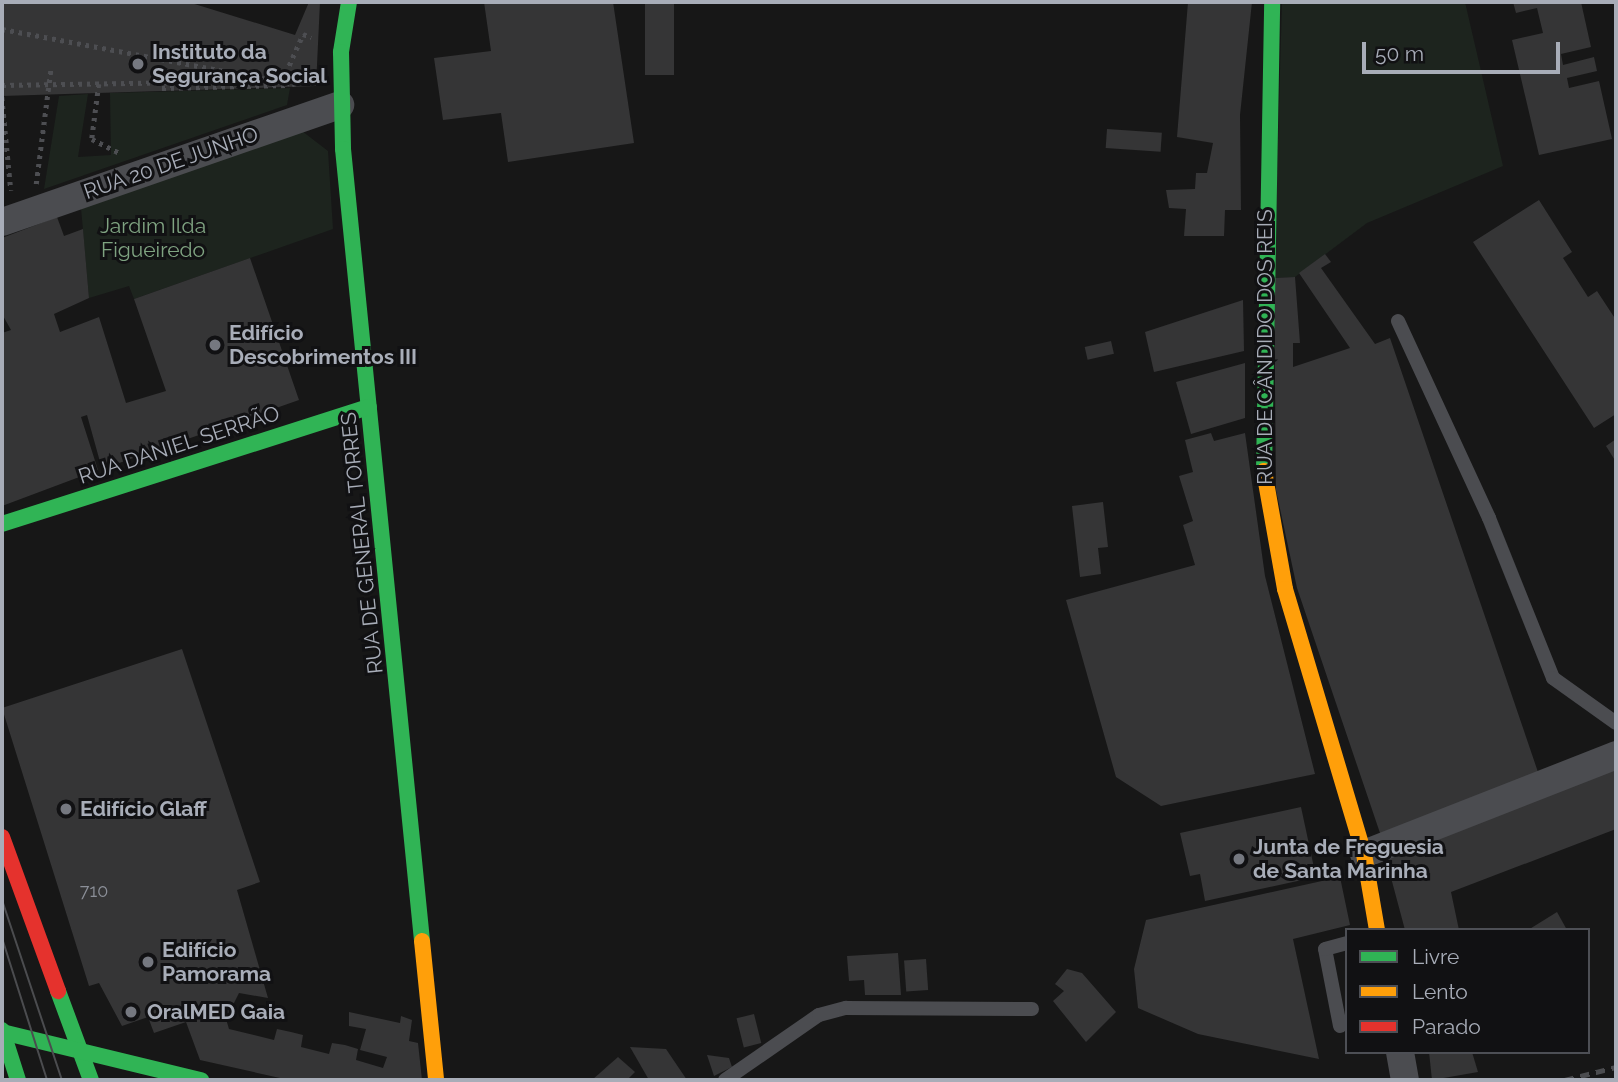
<!DOCTYPE html>
<meta charset="utf-8">
<style>
body{margin:0}
#map{position:relative;width:1618px;height:1082px;overflow:hidden;background:#171717;font-family:Raleway,sans-serif}
div>[style]{position:absolute}
[style*='--x']{left:calc(var(--x)*1px);top:calc(var(--y)*1px);width:calc(var(--w)*1px);rotate:calc(var(--a)*1deg)}
.green>*{inset:0;background:#1d241e}
.building>*{inset:0;background:#353536;transform-origin:0 0}
.path>*{height:4.5px;margin-top:-2.25px;transform-origin:0;background:repeating-linear-gradient(90deg,#4d4e52 0 3.5px,transparent 0 8.5px)}
.lane>*{height:14px;margin:-7px;padding:0 7px;transform-origin:7px;border-radius:7px;background:#4b4c50}
.street>*{height:28px;margin:-14px;padding:0 14px;transform-origin:14px;border-radius:14px;background:#4b4c50}
.fast>*{height:16px;margin:-8px;padding:0 8px;transform-origin:8px;border-radius:8px;background:#30b455}
.slow>*{height:16px;margin:-8px;padding:0 8px;transform-origin:8px;border-radius:8px;background:#ff9f0a}
.jam>*{height:16px;margin:-8px;padding:0 8px;transform-origin:8px;border-radius:8px;background:#e5322d}
.tram>*{height:2px;margin:-1px;padding:0 1px;transform-origin:1px;border-radius:1px;background:#4b4c4f}
.rail>*{height:5px;margin-top:-2.5px;transform-origin:0;background:repeating-linear-gradient(90deg,#4b4c4f 0 9px,transparent 0 16px)}
.dots>*{width:19px;height:19px;translate:-50% -50%;box-sizing:border-box;border:4px solid #111113;border-radius:50%}
span{translate:-50% -50%;white-space:nowrap;text-align:center;line-height:1.15;-webkit-text-stroke:6px #111113;paint-order:stroke}
.number-label{font-size:18px;color:#8b8f98}
.number-label span{-webkit-text-stroke-width:0}
.poi-label{font-size:21px;color:#a8adb8;font-weight:700}
.left{translate:0 -50%;text-align:left}
.street-label{font-size:21px;color:#a8adb8}
.park-label{font-size:21px;color:#7fa381}
.frame{position:absolute;inset:0;border:4px solid #a8adb8;pointer-events:none}
.legend{position:absolute;left:1345px;top:928px;width:245px;height:126px;box-sizing:border-box;background:#111113;border:2px solid #4d4f55;margin:0;padding:9px 12px;list-style:none;font-size:21px;color:#a8adb8}
.legend li{display:flex;align-items:center;gap:14px;height:35px}
.legend b{width:35px;border:2px solid #4d4f55}
.scale{position:absolute;left:1362px;top:42px;width:198px;height:32px;box-sizing:border-box;border:4px solid #a8adb8;border-top:0;padding-left:9px;font-size:21px;line-height:24px;white-space:nowrap;color:#a8adb8;-webkit-text-stroke:5px #111113;paint-order:stroke}
</style>
<div id="map">
<div class="green">
<div style="clip-path:polygon(1282px 2px,1465px 2px,1503px 166px,1367px 223px,1295px 277px,1274px 278px)"></div>
<div style="clip-path:polygon(290px 88px,287px 105px,44px 189px,59px 96px,88px 94px,78px 157px,111px 155px,110px 93px)"></div>
<div style="clip-path:polygon(302px 131px,328px 151px,333px 229px,134px 299px,129px 286px,89px 298px,81px 208px)"></div>
</div>
<div class="building">
<div style="clip-path:polygon(2px 2px,188px 2px,295px 35px,309px 2px,320px 2px,316px 86px,2px 96px)"></div>
<div style="clip-path:polygon(484px 2px,613px 2px,634px 143px,508px 162px,501px 113px,443px 120px,434px 58px,491px 51px)"></div>
<div style="left:645px;top:2px;width:29px;height:73px"></div>
<div style="clip-path:polygon(1188px 2px,1252px 2px,1240px 115px,1241px 210px,1225px 210px,1224px 236px,1184px 236px,1186px 209px,1169px 208px,1166px 190px,1195px 189px,1196px 173px,1207px 173px,1213px 143px,1177px 137px)"></div>
<div style="clip-path:polygon(1513px 2px,1581px 2px,1591px 47px,1561px 54px,1563px 65px,1594px 57px,1597px 71px,1567px 78px,1569px 88px,1599px 81px,1612px 139px,1539px 155px,1512px 40px,1543px 33px,1537px 8px,1516px 13px)"></div>
<div style="left:1107px;top:129px;width:55px;height:19px;rotate:4deg"></div>
<div style="clip-path:polygon(1539px 200px,1572px 252px,1563px 258px,1588px 297px,1597px 291px,1616px 320px,1616px 414px,1594px 428px,1473px 242px)"></div>
<div style="clip-path:polygon(57px 217px,64px 236px,83px 229px,89px 298px,54px 314px,60px 332px,99px 317px,126px 403px,166px 391px,134px 299px,250px 258px,299px 400px,102px 469px,87px 415px,81px 417px,98px 470px,2px 506px,2px 333px,11px 330px,2px 314px,2px 238px)"></div>
<div style="clip-path:polygon(1325px 254px,1331px 262px,1321px 268px,1375px 344px,1390px 338px,1539px 775px,1381px 836px,1297px 588px,1276px 490px,1274px 278px,1295px 277px,1300px 343px,1293px 343px,1293px 367px,1350px 348px,1299px 273px)"></div>
<div style="clip-path:polygon(1243px 300px,1244px 351px,1154px 372px,1145px 332px)"></div>
<div style="left:1111px;top:341px;width:13px;height:27px;rotate:77deg"></div>
<div style="clip-path:polygon(1245px 363px,1245px 418px,1191px 434px,1176px 382px)"></div>
<div style="clip-path:polygon(1211px 433px,1214px 441px,1245px 433px,1265px 576px,1315px 774px,1161px 806px,1116px 777px,1066px 600px,1195px 565px,1183px 525px,1193px 521px,1179px 476px,1193px 472px,1185px 440px)"></div>
<div style="clip-path:polygon(1616px 439px,1616px 462px,1606px 446px)"></div>
<div style="clip-path:polygon(1103px 502px,1108px 547px,1098px 548px,1101px 574px,1080px 577px,1072px 506px)"></div>
<div style="clip-path:polygon(182px 649px,260px 882px,237px 890px,268px 998px,239px 993px,226px 1019px,229px 1029px,274px 1040px,277px 1029px,291px 1032px,303px 1035px,301px 1047px,329px 1054px,332px 1043px,345px 1045px,358px 1049px,356px 1060px,383px 1068px,387px 1057px,360px 1050px,366px 1029px,349px 1026px,349px 1012px,400px 1023px,401px 1016px,412px 1020px,409px 1041px,418px 1043px,422px 1080px,289px 1080px,200px 1060px,186px 1022px,154px 1033px,148px 1017px,122px 1026px,99px 983px,89px 986px,2px 708px)"></div>
<div style="clip-path:polygon(1616px 768px,1616px 829px,1451px 892px,1459px 930px,1405px 930px,1386px 859px)"></div>
<div style="clip-path:polygon(1301px 807px,1316px 877px,1205px 901px,1200px 874px,1190px 876px,1180px 833px)"></div>
<div style="clip-path:polygon(1340px 877px,1350px 925px,1293px 939px,1319px 1059px,1198px 1034px,1138px 1008px,1134px 969px,1146px 920px)"></div>
<div style="clip-path:polygon(1557px 912px,1567px 930px,1528px 930px)"></div>
<div style="clip-path:polygon(898px 953px,901px 995px,865px 995px,864px 980px,849px 981px,847px 956px)"></div>
<div style="left:926px;top:959px;width:31px;height:22px;rotate:86deg"></div>
<div style="clip-path:polygon(1067px 969px,1082px 973px,1116px 1012px,1086px 1042px,1053px 1001px,1064px 991px,1055px 984px)"></div>
<div style="left:754px;top:1014px;width:30px;height:18px;rotate:76deg"></div>
<div style="clip-path:polygon(630px 1047px,666px 1049px,687px 1080px,649px 1080px)"></div>
<div style="clip-path:polygon(1429px 1052px,1472px 1052px,1478px 1072px,1432px 1080px)"></div>
<div style="clip-path:polygon(707px 1055px,729px 1058px,732px 1067px,714px 1076px)"></div>
<div style="clip-path:polygon(618px 1057px,635px 1072px,627px 1080px,592px 1080px)"></div>
</div>
<div class="path">
<div style="--x:2;--y:29;--w:295;--a:10.7"></div>
<div style="--x:292;--y:84;--w:14;--a:-12"></div>
<div style="--x:306;--y:81;--w:9;--a:-84"></div>
<div style="--x:282;--y:81;--w:51;--a:-65.9"></div>
<div style="--x:303;--y:34;--w:9;--a:21"></div>
<div style="--x:99;--y:84;--w:55;--a:97.3"></div>
<div style="--x:92;--y:139;--w:31;--a:27"></div>
<div style="--x:2;--y:85;--w:264;--a:-0.9"></div>
<div style="--x:162;--y:88;--w:125;--a:-1.4"></div>
<div style="--x:2;--y:97;--w:94;--a:84.5"></div>
<div style="--x:36;--y:184;--w:118;--a:-82.7"></div>
</div>
<div class="lane">
<div style="--x:1398;--y:321;--w:217;--a:65.2"></div>
<div style="--x:1489;--y:518;--w:172;--a:68.2"></div>
<div style="--x:1553;--y:678;--w:77;--a:35.5"></div>
<div style="--x:1340;--y:1026;--w:78;--a:-101"></div>
<div style="--x:1325;--y:949;--w:23;--a:-15"></div>
<div style="--x:725;--y:1080;--w:114;--a:-34.7"></div>
<div style="--x:819;--y:1015;--w:28;--a:-15"></div>
<div style="--x:846;--y:1008;--w:186;--a:0.3"></div>
</div>
<div class="street">
<div style="--x:2;--y:222;--w:358;--a:-19.1"></div>
<div style="--x:1364;--y:854;--w:271;--a:-21.4"></div>
<div style="--x:1400;--y:1052;--w:28;--a:80"></div>
</div>
<div class="fast">
<div style="--x:349;--y:2;--w:51;--a:99.1"></div>
<div style="--x:341;--y:52;--w:97;--a:88.8"></div>
<div style="--x:343;--y:149;--w:796;--a:84.3"></div>
<div style="--x:1264;--y:471;--w:469;--a:-89"></div>
<div style="--x:2;--y:524;--w:385;--a:-17.7"></div>
<div style="--x:58;--y:991;--w:95;--a:69.7"></div>
<div style="--x:2;--y:1030;--w:52;--a:72.3"></div>
<div style="--x:2;--y:1032;--w:205;--a:13.6"></div>
</div>
<div class="slow">
<div style="--x:1264;--y:471;--w:120;--a:79.9"></div>
<div style="--x:1285;--y:589;--w:277;--a:73.4"></div>
<div style="--x:1364;--y:854;--w:77;--a:80.3"></div>
<div style="--x:422;--y:941;--w:140;--a:84.2"></div>
</div>
<div class="jam">
<div style="--x:2;--y:837;--w:164;--a:70"></div>
</div>
<div class="tram">
<div style="--x:2;--y:900;--w:190;--a:71.6"></div>
<div style="--x:2;--y:938;--w:149;--a:72.4"></div>
</div>
<div class="rail">
<div style="--x:1565;--y:1080;--w:53;--a:-14.3"></div>
</div>
<div class="dots">
<div style="left:138px;top:64px;background:#757880"></div>
<div style="left:215px;top:345px;background:#757880"></div>
<div style="left:66px;top:809px;background:#757880"></div>
<div style="left:1239px;top:859px;background:#757880"></div>
<div style="left:148px;top:962px;background:#757880"></div>
<div style="left:131px;top:1012px;background:#757880"></div>
</div>
<div class="number-label">
<span style="left:94px;top:891px">710</span>
</div>
<div class="poi-label">
<span class="left" style="left:152px;top:64px">Instituto da<br>Segurança Social</span>
<span class="left" style="left:229px;top:345px">Edifício<br>Descobrimentos III</span>
<span class="left" style="left:80px;top:809px">Edifício Glaff</span>
<span class="left" style="left:1253px;top:859px">Junta de Freguesia<br>de Santa Marinha</span>
<span class="left" style="left:162px;top:962px">Edifício<br>Pamorama</span>
<span class="left" style="left:147px;top:1012px">OralMED Gaia</span>
</div>
<div class="street-label">
<span style="left:171px;top:163px;rotate:-19deg">RUA 20 DE JUNHO</span>
<span style="left:1265px;top:347px;rotate:-90deg">RUA DE CÂNDIDO DOS REIS</span>
<span style="left:179px;top:445px;rotate:-18deg">RUA DANIEL SERRÃO</span>
<span style="left:362px;top:543px;rotate:-96deg">RUA DE GENERAL TORRES</span>
</div>
<div class="park-label">
<span style="left:153px;top:238px">Jardim Ilda<br>Figueiredo</span>
</div>
<div class="frame"></div>
<ul class="legend">
<li><b style="height:9px;background:#30b455"></b>Livre</li>
<li><b style="height:9px;background:#ff9f0a"></b>Lento</li>
<li><b style="height:9px;background:#e5322d"></b>Parado</li>
</ul>
<div class="scale">50 m</div>
</div>
